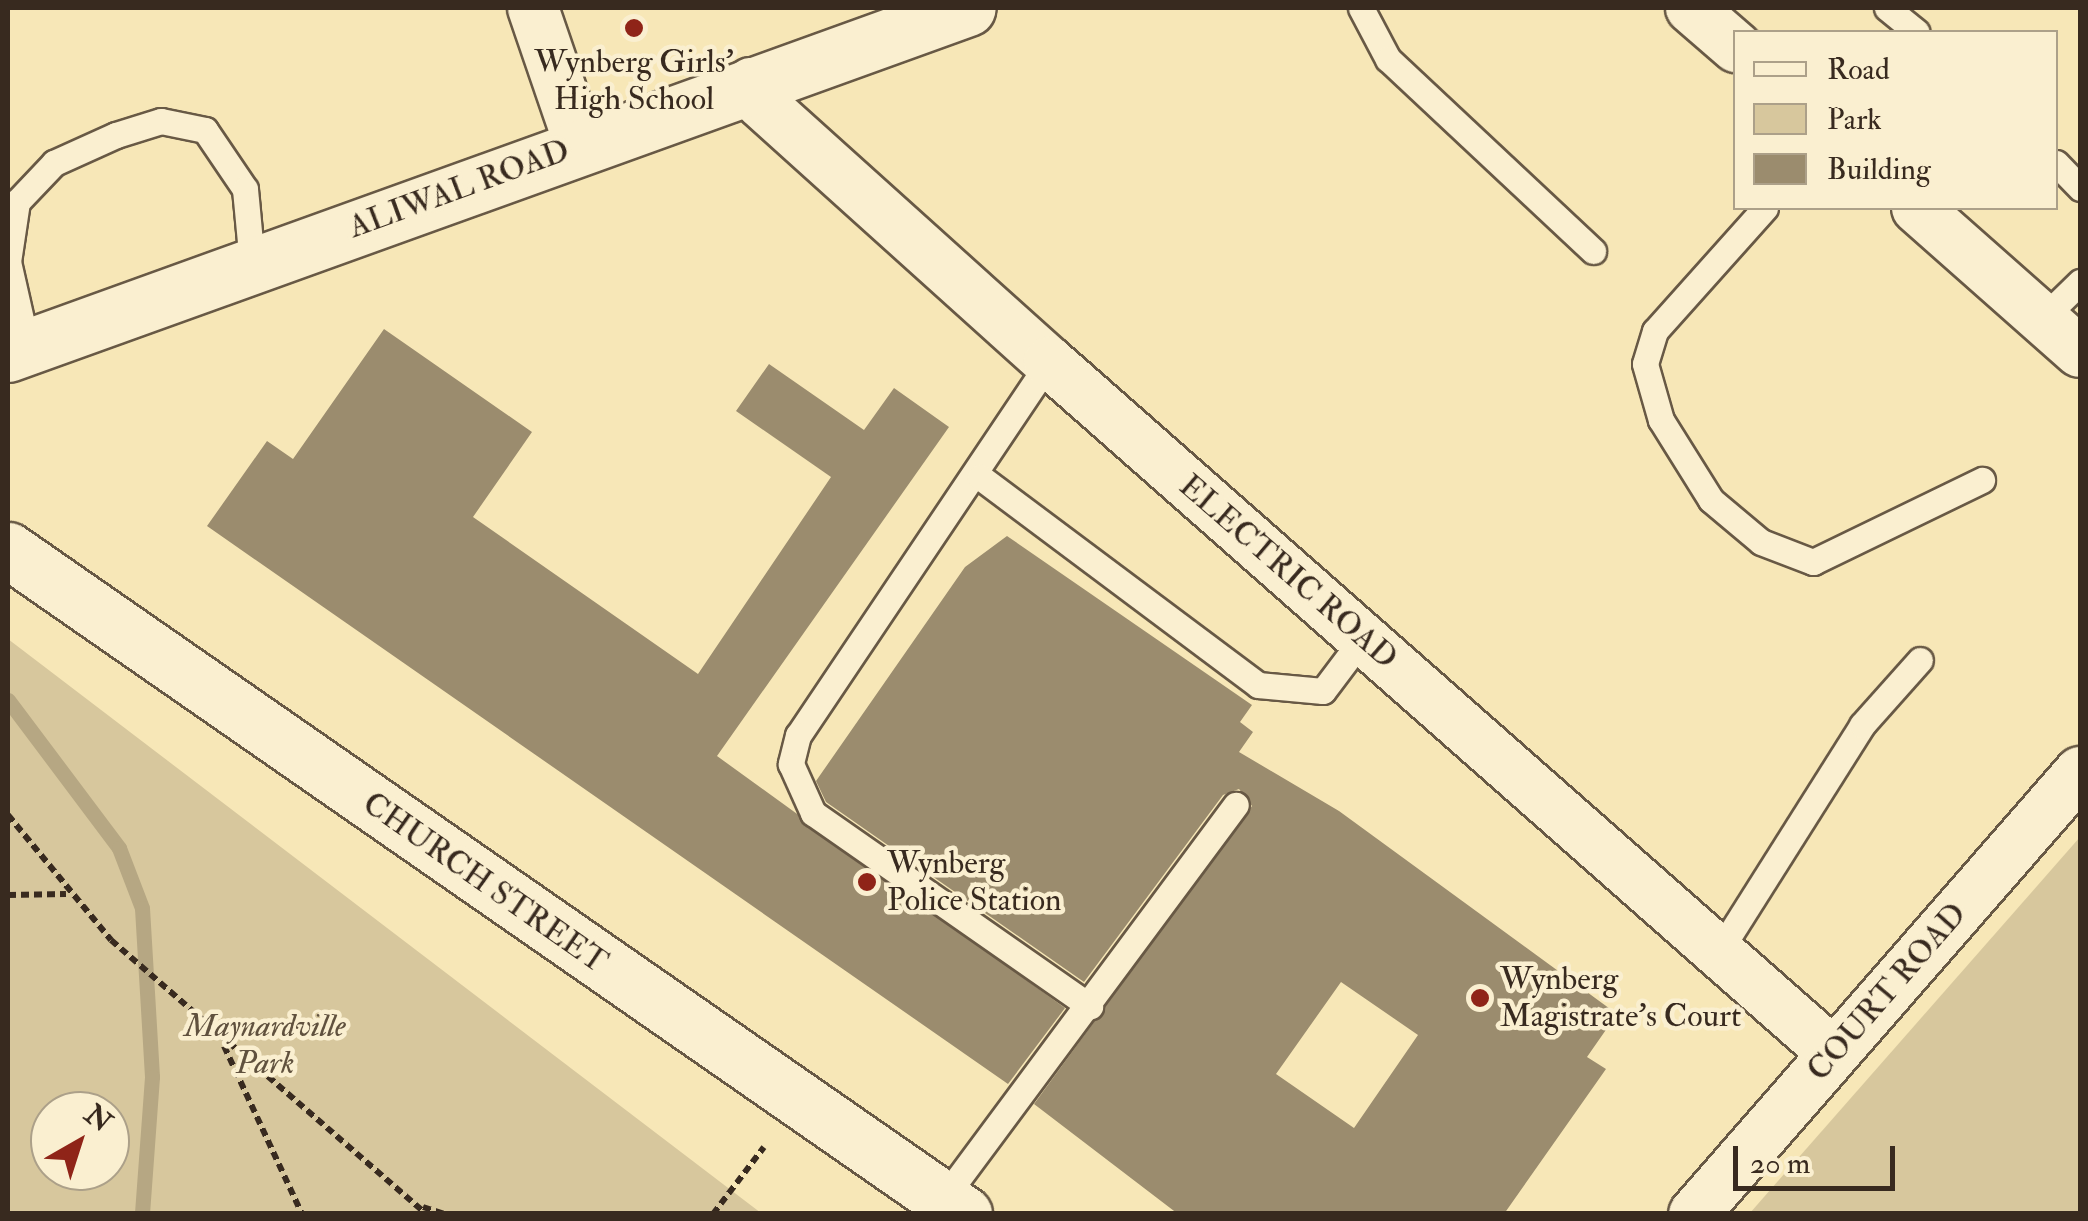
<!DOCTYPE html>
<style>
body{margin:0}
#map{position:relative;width:2088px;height:1221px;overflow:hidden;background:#f7e7b7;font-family:"IM FELL Double Pica",serif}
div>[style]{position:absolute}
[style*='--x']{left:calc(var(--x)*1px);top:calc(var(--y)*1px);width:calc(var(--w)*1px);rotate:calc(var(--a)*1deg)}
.green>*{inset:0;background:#d7c79d}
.stream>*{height:15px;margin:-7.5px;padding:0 7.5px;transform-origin:7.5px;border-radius:7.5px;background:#b6a783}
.building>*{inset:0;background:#9b8c6e}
.path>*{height:6px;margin-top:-3px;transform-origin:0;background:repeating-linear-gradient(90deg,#382a1f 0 8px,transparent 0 13px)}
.roads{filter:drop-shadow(2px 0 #685945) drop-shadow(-2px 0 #685945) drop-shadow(0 2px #685945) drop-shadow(0 -2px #685945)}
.lane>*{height:25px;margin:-12.5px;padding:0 12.5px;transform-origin:12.5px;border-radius:12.5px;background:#faefd0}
.street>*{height:50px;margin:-25px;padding:0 25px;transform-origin:25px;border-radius:25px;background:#faefd0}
.secondary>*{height:55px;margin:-27.5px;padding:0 27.5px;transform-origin:27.5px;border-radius:27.5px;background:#faefd0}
.dots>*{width:28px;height:28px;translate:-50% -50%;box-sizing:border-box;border:5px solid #faefd0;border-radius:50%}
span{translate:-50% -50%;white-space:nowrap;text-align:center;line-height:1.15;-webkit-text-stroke:9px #faefd0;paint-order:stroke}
.poi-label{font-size:32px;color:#382a1f}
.left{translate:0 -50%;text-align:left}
.street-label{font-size:32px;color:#382a1f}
.park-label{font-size:32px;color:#60513e;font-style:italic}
.frame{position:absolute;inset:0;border:10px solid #382a1f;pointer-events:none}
.legend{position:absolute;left:1733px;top:30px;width:325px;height:180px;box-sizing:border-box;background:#faefd0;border:2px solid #aca089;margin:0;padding:12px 18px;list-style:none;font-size:30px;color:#382a1f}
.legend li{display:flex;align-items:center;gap:20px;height:50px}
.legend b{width:50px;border:2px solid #aca089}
.north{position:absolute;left:30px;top:1091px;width:100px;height:100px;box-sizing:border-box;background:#faefd0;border:2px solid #aca089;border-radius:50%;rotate:39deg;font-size:28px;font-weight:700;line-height:40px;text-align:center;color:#382a1f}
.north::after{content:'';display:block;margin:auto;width:35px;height:45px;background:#8f2418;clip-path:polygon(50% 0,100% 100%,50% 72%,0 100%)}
.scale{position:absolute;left:1733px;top:1146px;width:162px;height:45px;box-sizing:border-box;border:5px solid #382a1f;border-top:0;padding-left:12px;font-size:30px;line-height:35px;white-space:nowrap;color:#382a1f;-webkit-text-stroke:8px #faefd0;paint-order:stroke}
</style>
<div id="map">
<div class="green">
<div style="clip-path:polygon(evenodd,8px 639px,761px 1213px,8px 1213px,8px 639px,50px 1111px,110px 1111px,110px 1171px,50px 1171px,50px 1111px)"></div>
<div style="clip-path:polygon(2080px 837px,2080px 1213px,1750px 1213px)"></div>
</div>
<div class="stream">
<div style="--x:8;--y:700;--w:185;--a:53.1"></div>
<div style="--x:119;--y:848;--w:64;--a:69"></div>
<div style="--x:142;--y:908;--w:169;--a:86.6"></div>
<div style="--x:152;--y:1077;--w:137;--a:94.2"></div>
</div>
<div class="building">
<div style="clip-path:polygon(384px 329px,532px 432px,473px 517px,698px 674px,831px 477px,736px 411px,769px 364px,864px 430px,894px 388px,949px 427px,717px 756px,1065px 1008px,1008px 1084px,207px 526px,267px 441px,293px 459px)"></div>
<div style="clip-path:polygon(evenodd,1007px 536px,1252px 705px,1240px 722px,1253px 732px,1239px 752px,1339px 811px,1617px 1014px,1587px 1057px,1606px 1069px,1504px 1214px,1178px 1214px,1034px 1104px,1252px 806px,1239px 789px,1223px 795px,1084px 982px,826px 802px,816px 781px,965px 567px,1007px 536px,1341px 982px,1418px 1035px,1354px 1128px,1276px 1074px,1341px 982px)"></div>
</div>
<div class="path">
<div style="--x:8;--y:815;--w:162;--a:50.5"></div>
<div style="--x:111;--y:940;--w:417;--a:41"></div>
<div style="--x:8;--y:895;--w:58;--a:-1"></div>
<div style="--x:224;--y:1046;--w:185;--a:65.1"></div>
<div style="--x:423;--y:1207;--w:23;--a:18"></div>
<div style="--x:713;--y:1214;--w:84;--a:-52.7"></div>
</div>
<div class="roads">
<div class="lane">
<div style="--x:1361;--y:8;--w:58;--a:62.1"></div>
<div style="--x:1388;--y:59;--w:281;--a:43.1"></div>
<div style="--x:1887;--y:8;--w:38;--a:39"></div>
<div style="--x:2056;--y:163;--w:35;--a:46"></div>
<div style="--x:1765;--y:208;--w:165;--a:131.8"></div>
<div style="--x:1655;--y:331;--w:34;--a:107"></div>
<div style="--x:1645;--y:364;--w:58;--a:74.1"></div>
<div style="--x:1661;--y:420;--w:94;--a:58"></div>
<div style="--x:1711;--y:500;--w:65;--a:40"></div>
<div style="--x:1761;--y:542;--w:56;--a:21"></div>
<div style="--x:1813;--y:562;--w:188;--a:-25.9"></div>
<div style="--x:2043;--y:318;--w:52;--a:-44.2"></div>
<div style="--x:27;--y:346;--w:86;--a:-102.7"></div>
<div style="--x:8;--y:262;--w:61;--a:-81.5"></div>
<div style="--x:17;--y:202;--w:54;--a:-46.5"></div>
<div style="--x:54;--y:163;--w:68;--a:-24.3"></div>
<div style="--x:116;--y:135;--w:47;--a:-17.3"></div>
<div style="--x:161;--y:121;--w:45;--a:11.6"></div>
<div style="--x:205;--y:130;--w:71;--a:55.9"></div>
<div style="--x:245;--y:189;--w:74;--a:84.6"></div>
<div style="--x:1049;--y:362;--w:450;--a:123.9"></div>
<div style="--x:798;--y:735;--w:30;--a:104"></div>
<div style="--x:791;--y:764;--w:54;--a:65.8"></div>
<div style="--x:813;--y:813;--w:338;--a:34.9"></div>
<div style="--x:980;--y:477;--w:347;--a:36.8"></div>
<div style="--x:1258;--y:685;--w:65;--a:5.3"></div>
<div style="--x:1323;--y:691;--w:66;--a:-53"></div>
<div style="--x:1720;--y:950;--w:266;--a:-57.7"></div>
<div style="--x:1862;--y:725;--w:87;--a:-48.3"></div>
<div style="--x:943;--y:1199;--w:491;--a:-53.4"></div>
</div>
<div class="street">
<div style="--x:533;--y:8;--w:145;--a:71.1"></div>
<div style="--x:1691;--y:8;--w:60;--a:40.9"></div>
<div style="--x:751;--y:83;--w:22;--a:63"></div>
<div style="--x:761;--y:103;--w:387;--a:42"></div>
<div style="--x:1049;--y:362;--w:1045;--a:41.39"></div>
<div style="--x:1917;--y:208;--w:217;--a:41.5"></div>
<div style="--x:1694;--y:1214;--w:587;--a:-48.87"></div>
</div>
<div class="secondary">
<div style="--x:8;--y:354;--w:1020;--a:-19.82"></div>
<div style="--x:8;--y:550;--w:1164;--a:34.78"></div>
</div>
</div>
<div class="dots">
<div style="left:634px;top:28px;background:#8f2418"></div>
<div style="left:867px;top:882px;background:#8f2418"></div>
<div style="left:1480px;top:998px;background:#8f2418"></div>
</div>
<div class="poi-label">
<span style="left:634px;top:81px">Wynberg Girls'<br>High School</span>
<span class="left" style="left:887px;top:882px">Wynberg<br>Police Station</span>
<span class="left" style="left:1500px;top:998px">Wynberg<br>Magistrate's Court</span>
</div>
<div class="street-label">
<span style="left:459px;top:189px;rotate:-20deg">ALIWAL ROAD</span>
<span style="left:1288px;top:572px;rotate:41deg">ELECTRIC ROAD</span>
<span style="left:485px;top:883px;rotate:35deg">CHURCH STREET</span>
<span style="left:1887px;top:992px;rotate:-49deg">COURT ROAD</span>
</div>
<div class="park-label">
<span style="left:265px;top:1045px">Maynardville<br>Park</span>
</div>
<div class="frame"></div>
<ul class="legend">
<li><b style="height:12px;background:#faefd0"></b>Road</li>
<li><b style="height:28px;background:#d7c79d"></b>Park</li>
<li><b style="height:28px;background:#9b8c6e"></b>Building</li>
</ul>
<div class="north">N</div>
<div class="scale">20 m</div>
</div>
